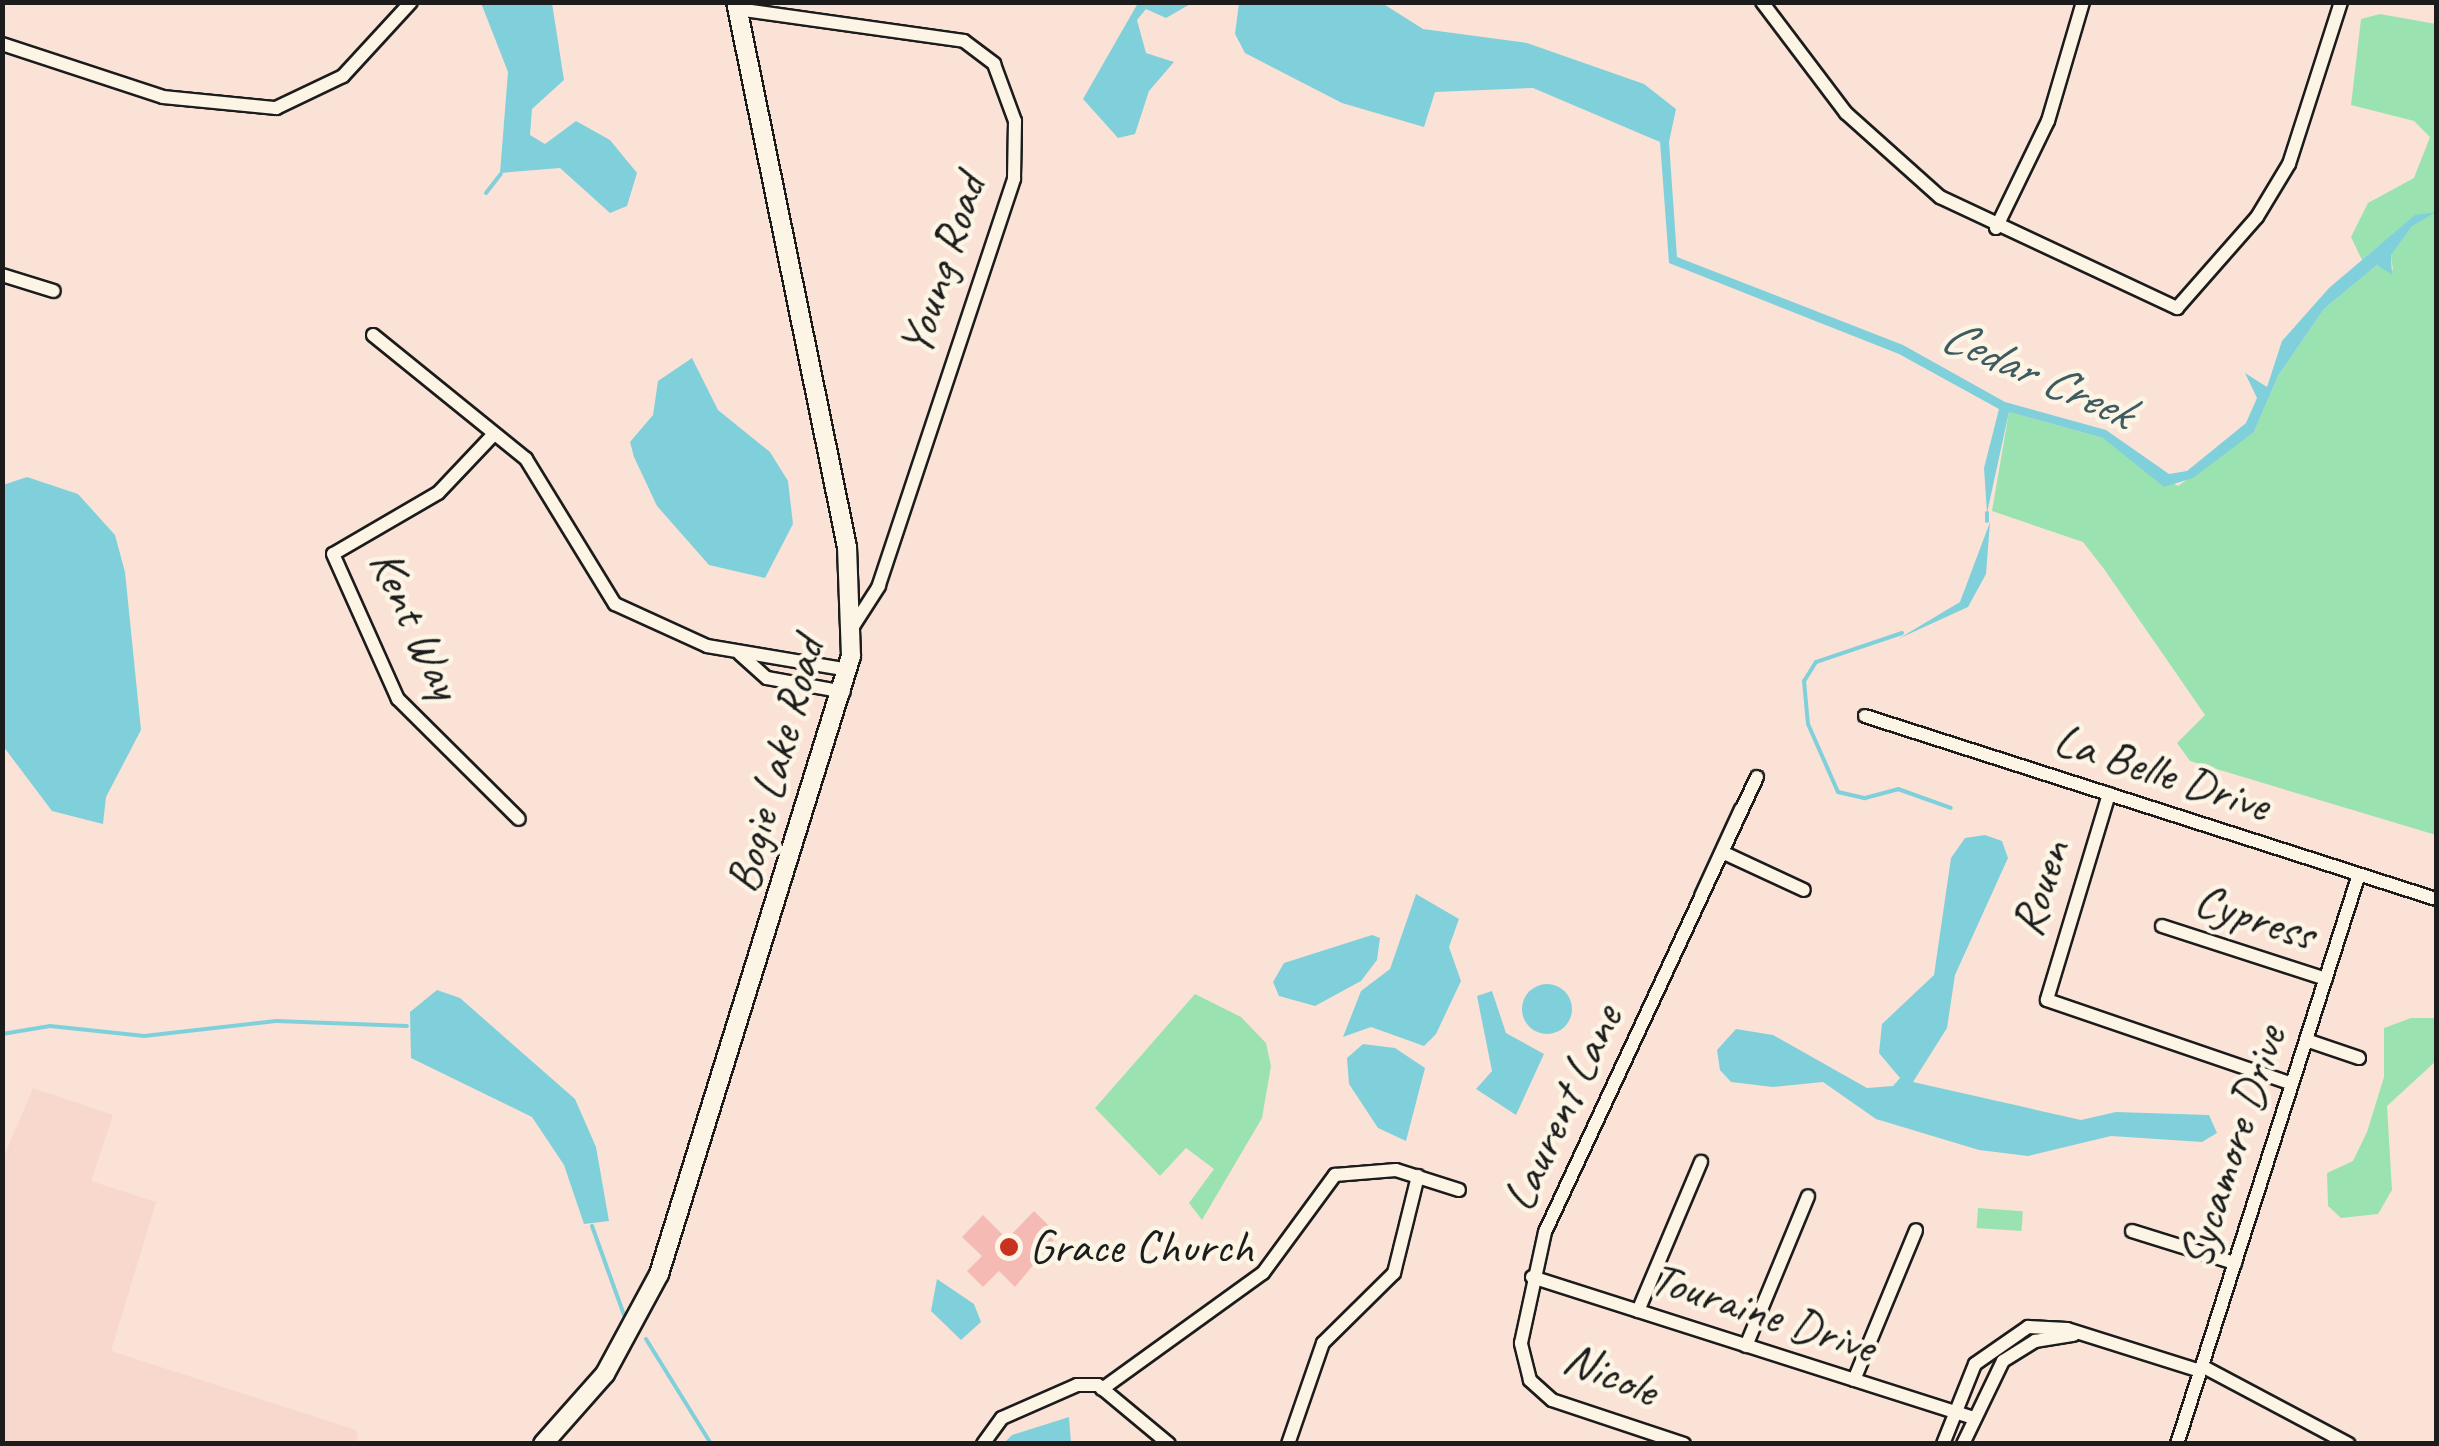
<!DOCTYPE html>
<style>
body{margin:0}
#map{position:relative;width:2439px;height:1446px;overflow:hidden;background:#fae3d6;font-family:Caveat,sans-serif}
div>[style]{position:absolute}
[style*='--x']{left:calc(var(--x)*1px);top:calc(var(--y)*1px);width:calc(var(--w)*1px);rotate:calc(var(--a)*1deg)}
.built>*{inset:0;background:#f8d7cc}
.green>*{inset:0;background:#9ae3b1;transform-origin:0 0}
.water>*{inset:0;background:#80d0db}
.round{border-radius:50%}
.stream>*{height:4px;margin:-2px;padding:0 2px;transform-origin:2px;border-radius:2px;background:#80d0db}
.building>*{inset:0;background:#f5bab4}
.roads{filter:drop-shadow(2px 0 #1c1c1c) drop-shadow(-2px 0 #1c1c1c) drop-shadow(0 2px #1c1c1c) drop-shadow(0 -2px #1c1c1c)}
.minor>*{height:12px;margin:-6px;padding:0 6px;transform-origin:6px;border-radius:6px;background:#fcf5e5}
.secondary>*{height:18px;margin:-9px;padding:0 9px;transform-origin:9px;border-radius:9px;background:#fcf5e5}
.dots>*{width:28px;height:28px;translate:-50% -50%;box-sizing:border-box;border:5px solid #fcf5e5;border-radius:50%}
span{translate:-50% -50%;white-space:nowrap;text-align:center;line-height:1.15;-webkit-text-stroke:9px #fcf5e5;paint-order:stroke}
.street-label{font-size:48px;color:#1c1c1c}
.poi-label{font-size:48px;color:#1c1c1c}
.left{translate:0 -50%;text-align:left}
.water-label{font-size:50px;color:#3f5b5f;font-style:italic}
.frame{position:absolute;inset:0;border:5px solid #1c1c1c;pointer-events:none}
</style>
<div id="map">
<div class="built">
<div style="clip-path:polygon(33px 1088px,113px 1115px,91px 1181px,156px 1202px,111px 1351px,356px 1430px,358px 1443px,3px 1443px,3px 1159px)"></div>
</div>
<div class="green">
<div style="clip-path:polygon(2380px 14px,2436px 24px,2436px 835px,2190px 761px,2177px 743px,2205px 715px,2104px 569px,2083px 542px,1992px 511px,2009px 412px,2103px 438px,2178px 486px,2254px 432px,2278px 376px,2324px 309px,2377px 265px,2393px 270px,2391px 255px,2415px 216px,2362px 260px,2351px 237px,2368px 203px,2414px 178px,2430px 137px,2414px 121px,2351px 105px,2361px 19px)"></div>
<div style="clip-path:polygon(1195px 994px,1241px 1017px,1266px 1043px,1271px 1066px,1262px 1118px,1202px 1220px,1189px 1203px,1214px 1169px,1186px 1148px,1160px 1176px,1095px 1108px)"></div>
<div style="clip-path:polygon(2411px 1018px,2436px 1018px,2436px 1061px,2387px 1106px,2392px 1190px,2378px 1214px,2341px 1218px,2328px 1206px,2327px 1173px,2353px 1161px,2367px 1132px,2384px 1077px,2384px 1028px)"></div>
<div style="left:1978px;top:1208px;width:45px;height:20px;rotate:4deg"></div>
</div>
<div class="water">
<div style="clip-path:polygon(481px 3px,552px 3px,564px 80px,532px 109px,530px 135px,545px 144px,576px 121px,610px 140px,637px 173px,627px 206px,610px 213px,560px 168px,500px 173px,508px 72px)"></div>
<div style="clip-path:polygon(1138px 3px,1192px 3px,1166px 18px,1146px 9px,1137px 20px,1146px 53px,1174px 62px,1149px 91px,1135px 134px,1118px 138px,1083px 99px)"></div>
<div style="clip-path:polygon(1239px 3px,1382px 3px,1423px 29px,1527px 43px,1644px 84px,1676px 109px,1669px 142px,1677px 257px,1903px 345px,2005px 402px,2106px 430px,2169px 474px,2187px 471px,2246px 423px,2257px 398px,2245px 373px,2267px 387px,2282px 341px,2329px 288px,2415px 215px,2436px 212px,2412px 226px,2391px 255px,2392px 275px,2377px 265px,2324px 309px,2278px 376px,2254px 432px,2193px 478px,2164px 487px,2103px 438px,2009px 412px,1987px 513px,1984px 468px,1999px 409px,1899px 354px,1669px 263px,1660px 142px,1533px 88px,1435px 92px,1424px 127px,1342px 103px,1245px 53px,1235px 34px)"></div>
<div style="clip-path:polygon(692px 358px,718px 410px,770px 452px,788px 481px,793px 524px,765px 578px,709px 565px,657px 506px,634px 457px,630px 442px,653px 415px,658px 381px)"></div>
<div style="clip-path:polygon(27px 477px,78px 494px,115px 535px,125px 572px,141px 730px,106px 797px,103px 824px,52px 811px,3px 746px,3px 485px)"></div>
<div style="clip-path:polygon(1990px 522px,1986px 574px,1968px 607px,1898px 639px,1960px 602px)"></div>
<div style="clip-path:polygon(1985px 835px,2002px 841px,2008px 858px,1955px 975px,1947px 1028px,1913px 1082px,2081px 1120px,2116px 1112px,2209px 1115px,2217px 1133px,2202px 1142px,2111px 1136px,2028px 1156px,1979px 1150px,1876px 1119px,1823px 1082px,1773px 1087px,1731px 1082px,1720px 1070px,1717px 1050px,1736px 1029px,1773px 1035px,1867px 1088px,1893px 1086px,1900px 1078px,1879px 1053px,1882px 1024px,1934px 975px,1951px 858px,1965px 838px)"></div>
<div style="clip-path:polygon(1416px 894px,1459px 919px,1449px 947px,1461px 981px,1436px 1034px,1424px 1046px,1371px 1027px,1343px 1037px,1361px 991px,1390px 969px)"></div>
<div style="clip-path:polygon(1372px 935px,1380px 938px,1377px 960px,1361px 981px,1315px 1006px,1279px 996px,1273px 982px,1284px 963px)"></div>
<div class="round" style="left:1522px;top:984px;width:50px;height:50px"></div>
<div style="clip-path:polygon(437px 990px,460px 998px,575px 1099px,596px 1147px,609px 1221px,584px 1224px,564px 1165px,532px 1117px,411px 1058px,410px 1012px)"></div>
<div style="clip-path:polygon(1492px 991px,1506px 1033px,1544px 1054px,1516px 1115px,1476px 1089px,1492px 1071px,1477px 996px)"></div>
<div style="clip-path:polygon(1363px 1044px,1395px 1048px,1425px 1068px,1406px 1141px,1378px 1128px,1349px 1084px,1347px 1058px)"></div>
<div style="clip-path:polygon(937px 1279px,974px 1304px,981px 1322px,961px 1340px,931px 1311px)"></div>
<div style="clip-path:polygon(1069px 1417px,1071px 1443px,1004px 1443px,1012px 1435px)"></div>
</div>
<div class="stream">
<div style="--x:486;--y:193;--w:24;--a:-52"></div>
<div style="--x:1987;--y:521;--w:8;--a:-90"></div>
<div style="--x:1902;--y:633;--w:91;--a:161.4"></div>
<div style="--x:1816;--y:662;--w:22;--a:122"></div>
<div style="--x:1804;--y:681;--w:43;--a:84.7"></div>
<div style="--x:1808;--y:724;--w:74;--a:66.2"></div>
<div style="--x:1838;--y:792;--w:28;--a:13"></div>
<div style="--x:1865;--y:798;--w:34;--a:-15"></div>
<div style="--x:1898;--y:789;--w:56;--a:19.7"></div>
<div style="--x:2;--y:1034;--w:49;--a:-9.5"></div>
<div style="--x:50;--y:1026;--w:95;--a:6.1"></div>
<div style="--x:144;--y:1036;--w:133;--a:-6.5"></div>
<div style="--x:276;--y:1021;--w:131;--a:2.2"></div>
<div style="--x:592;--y:1226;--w:95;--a:70.2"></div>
<div style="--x:646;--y:1339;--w:123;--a:58.2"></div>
</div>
<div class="building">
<div style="clip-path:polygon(1034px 1211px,1058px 1235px,1015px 1287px,999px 1271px,983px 1287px,967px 1271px,982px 1256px,962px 1237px,983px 1215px,1007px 1239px)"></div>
</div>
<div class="roads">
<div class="minor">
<div style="--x:1762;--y:2;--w:139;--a:52.9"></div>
<div style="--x:1846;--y:113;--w:126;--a:41.8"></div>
<div style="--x:1940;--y:197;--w:262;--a:25.1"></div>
<div style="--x:2177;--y:308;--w:121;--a:-48.7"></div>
<div style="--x:2257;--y:217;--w:62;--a:-58.9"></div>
<div style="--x:2289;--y:164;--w:170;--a:-72.2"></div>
<div style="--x:737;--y:9;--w:229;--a:8"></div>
<div style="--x:964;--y:41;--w:38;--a:37"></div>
<div style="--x:994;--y:64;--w:61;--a:69.8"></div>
<div style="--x:1015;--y:121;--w:58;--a:91"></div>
<div style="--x:1014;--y:179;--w:429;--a:108.4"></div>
<div style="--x:879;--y:586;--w:46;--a:122.7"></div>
<div style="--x:2;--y:44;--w:169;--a:18.2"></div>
<div style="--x:163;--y:97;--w:114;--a:5.6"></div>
<div style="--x:276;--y:108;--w:74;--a:-25.5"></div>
<div style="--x:343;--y:76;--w:100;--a:-47.4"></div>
<div style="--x:1996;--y:228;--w:119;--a:-64.1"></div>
<div style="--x:2048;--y:121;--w:124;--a:-73.6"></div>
<div style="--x:2;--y:275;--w:54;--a:17.1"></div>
<div style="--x:373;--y:335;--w:197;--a:39"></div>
<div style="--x:526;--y:459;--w:170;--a:58.5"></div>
<div style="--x:615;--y:604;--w:101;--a:24.5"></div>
<div style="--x:707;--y:646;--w:144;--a:9.6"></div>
<div style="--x:494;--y:434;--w:81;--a:133.5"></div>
<div style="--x:438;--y:493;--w:121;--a:149.8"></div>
<div style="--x:333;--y:554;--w:159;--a:65.9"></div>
<div style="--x:398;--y:699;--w:170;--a:44.8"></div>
<div style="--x:740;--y:654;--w:36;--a:42"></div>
<div style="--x:767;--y:678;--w:78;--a:10.3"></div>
<div style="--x:1865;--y:716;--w:600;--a:17.77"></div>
<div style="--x:2109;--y:794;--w:215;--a:106.8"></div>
<div style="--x:2047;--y:1000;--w:259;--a:18.9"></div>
<div style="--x:1722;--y:852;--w:90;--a:24.9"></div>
<div style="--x:1701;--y:896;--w:96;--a:-65.3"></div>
<div style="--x:2162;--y:926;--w:172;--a:17.9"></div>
<div style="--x:2306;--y:1040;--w:56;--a:18.8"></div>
<div style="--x:2132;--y:1231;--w:108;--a:17.3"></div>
<div style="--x:1532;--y:1277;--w:462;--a:17.7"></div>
<div style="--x:1638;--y:1311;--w:162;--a:-67.1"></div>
<div style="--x:1746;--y:1346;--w:162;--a:-67.5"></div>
<div style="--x:2202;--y:1366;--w:166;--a:28"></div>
<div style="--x:1854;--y:1380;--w:162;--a:-67.5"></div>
<div style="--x:1102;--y:1389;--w:198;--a:-35.8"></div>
<div style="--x:1263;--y:1273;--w:122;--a:-53.7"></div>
<div style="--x:1335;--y:1175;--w:61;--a:-4.7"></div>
<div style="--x:1396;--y:1170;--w:66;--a:17.6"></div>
<div style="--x:983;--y:1444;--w:32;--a:-54"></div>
<div style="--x:1002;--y:1418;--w:82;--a:-23.7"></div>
<div style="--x:1077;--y:1385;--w:21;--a:0"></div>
<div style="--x:1098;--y:1385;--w:92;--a:39.7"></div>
<div style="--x:1288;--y:1444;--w:107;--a:-70.9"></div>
<div style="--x:1323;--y:1343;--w:100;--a:-44.6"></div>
<div style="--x:1394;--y:1273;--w:100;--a:-76.1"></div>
<div style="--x:1684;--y:1444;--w:139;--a:-161.6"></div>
<div style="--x:1552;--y:1400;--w:30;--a:-138"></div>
<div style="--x:1530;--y:1380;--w:38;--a:-104"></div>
<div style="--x:1521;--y:1343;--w:114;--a:-77.8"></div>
<div style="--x:1545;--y:1232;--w:502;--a:-65.02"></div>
<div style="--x:1943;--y:1444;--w:86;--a:-68.2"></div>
<div style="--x:1975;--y:1364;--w:65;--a:-34.9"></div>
<div style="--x:2028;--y:1327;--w:39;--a:3"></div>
<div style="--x:2067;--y:1329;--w:139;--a:17.5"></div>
<div style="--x:1963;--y:1444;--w:92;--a:-64.3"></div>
<div style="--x:2003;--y:1361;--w:38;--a:-32"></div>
<div style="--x:2035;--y:1341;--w:39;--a:-9"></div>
<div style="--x:2177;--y:1444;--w:598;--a:-72.29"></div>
</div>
<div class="secondary">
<div style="--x:543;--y:1444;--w:94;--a:-48.5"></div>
<div style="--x:605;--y:1374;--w:114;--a:-61.6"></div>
<div style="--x:659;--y:1274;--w:647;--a:-72.74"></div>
<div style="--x:851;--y:656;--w:109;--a:-92.1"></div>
<div style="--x:847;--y:547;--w:556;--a:-101.51"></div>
</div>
</div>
<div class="dots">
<div style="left:1009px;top:1247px;background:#c8321e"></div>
</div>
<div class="street-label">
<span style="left:942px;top:265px;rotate:-72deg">Young Road</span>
<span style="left:416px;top:624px;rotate:65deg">Kent Way</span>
<span style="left:775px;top:765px;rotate:-75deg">Bogie Lake Road</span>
<span style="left:2162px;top:772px;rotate:18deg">La Belle Drive</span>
<span style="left:2040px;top:888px;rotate:-72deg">Rouen</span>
<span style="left:2255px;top:917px;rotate:18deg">Cypress</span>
<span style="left:1562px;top:1108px;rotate:-65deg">Laurent Lane</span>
<span style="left:2232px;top:1147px;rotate:-72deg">Sycamore Drive</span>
<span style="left:1763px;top:1312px;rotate:18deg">Touraine Drive</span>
<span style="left:1611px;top:1374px;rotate:23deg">Nicole</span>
</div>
<div class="poi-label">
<span class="left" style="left:1029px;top:1247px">Grace Church</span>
</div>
<div class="water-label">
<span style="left:2037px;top:373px;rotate:24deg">Cedar Creek</span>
</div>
<div class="frame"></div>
</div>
